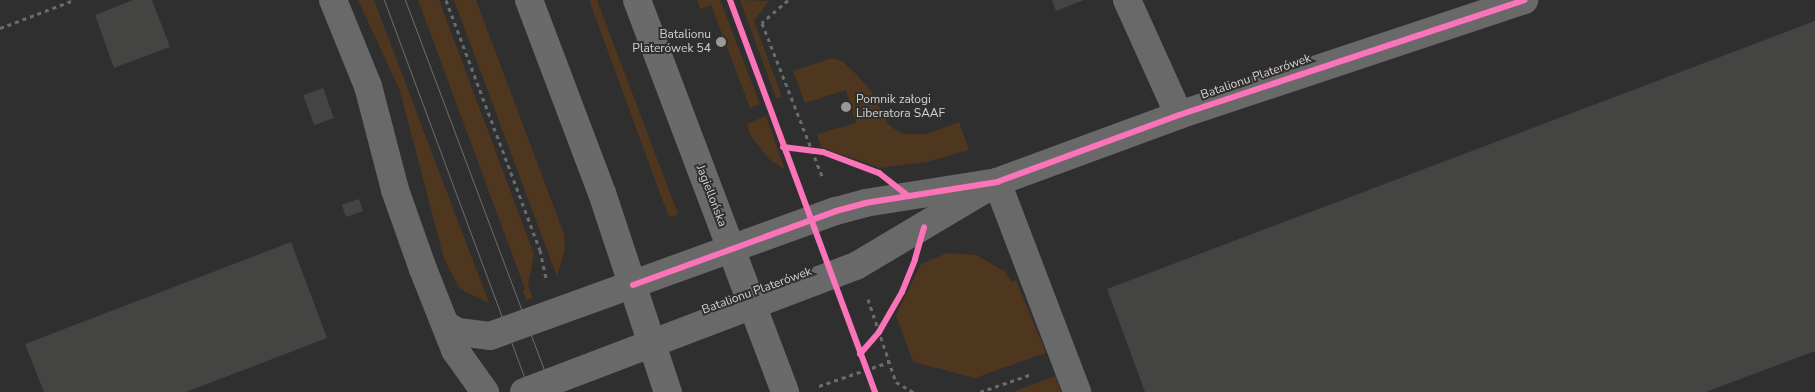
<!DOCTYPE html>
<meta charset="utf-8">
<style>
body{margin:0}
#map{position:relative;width:1815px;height:392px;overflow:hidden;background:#302f2f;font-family:"Nunito Sans",sans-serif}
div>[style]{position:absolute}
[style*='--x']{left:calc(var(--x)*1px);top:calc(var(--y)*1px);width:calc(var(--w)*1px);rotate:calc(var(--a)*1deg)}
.green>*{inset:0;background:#4e361f}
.building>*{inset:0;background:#444442;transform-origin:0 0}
.path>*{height:3px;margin-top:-1.5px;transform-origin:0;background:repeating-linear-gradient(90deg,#6c6b6b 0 4px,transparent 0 8px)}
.minor>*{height:28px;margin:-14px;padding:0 14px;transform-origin:14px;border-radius:14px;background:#696969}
.major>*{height:28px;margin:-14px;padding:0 14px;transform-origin:14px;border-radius:14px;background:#6a6a6a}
.tram>*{height:1px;margin:-0.5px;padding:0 0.5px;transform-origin:0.5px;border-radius:0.5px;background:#6a6a6a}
.cycleway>*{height:6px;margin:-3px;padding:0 3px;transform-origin:3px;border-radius:3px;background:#fb73b8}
.dots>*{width:14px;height:14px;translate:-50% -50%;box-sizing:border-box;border:2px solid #312f2e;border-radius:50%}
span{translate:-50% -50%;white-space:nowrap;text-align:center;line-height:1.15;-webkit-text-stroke:4px #312f2e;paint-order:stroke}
.poi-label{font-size:12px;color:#d3d2d1}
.right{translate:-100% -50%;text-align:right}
.left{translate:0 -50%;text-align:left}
.street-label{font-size:12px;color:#d3d2d1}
</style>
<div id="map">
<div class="green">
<div style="clip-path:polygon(358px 0,374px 0,489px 303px,460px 289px,444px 259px,400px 91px)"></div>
<div style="clip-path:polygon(418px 0,439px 0,534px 254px,528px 286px,533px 298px,526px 300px,523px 291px,525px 289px)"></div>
<div style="clip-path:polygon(454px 0,476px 0,564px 234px,565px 248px,557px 277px)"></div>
<div style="clip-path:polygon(589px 0,597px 0,678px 214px,674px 217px,668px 215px)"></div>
<div style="clip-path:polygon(697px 0,720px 0,760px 104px,750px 108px,711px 5px,700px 9px)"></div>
<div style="clip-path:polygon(740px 0,769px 1px,754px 21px,782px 97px,776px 98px)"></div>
<div style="clip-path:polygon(832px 58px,842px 61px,857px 75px,871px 91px,889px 125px,902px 134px,927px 134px,959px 122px,969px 150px,927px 162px,880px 168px,821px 147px,817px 134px,856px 123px,846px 90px,805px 103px,793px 71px)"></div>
<div style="clip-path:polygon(766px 116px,785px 170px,769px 159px,750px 135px,747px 124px)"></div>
<div style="clip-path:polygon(947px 253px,976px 255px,1004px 271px,1012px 282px,1016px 280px,1046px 353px,975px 378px,913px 362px,896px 315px,921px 264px)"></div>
<div style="clip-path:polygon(1055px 376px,1061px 392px,1013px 392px)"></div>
</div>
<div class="building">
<div style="clip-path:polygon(133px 0,152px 0,170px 47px,114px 68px,95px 15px)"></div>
<div style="clip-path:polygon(1052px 0,1084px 0,1056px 11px)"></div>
<div style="clip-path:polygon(1815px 21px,1815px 351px,1706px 392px,1145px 392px,1107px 289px)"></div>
<div style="left:323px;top:88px;width:32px;height:21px;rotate:70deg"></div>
<div style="left:359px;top:199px;width:13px;height:18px;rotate:72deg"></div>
<div style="clip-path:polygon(291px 242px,327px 338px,186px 392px,44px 392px,25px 344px)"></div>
</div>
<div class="path">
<div style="--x:446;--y:0;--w:267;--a:69.4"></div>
<div style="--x:540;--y:250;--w:29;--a:78"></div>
<div style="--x:788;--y:0;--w:35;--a:139"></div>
<div style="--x:762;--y:23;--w:168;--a:68.6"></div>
<div style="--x:0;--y:28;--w:79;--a:-20.7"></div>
<div style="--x:868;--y:299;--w:88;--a:71.4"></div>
<div style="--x:896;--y:382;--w:20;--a:30"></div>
<div style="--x:819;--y:386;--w:74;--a:-18.9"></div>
<div style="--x:980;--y:392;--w:55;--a:-19.1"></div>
</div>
<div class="minor">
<div style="--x:333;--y:0;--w:93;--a:67.9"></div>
<div style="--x:368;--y:86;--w:107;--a:75.4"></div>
<div style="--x:395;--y:190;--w:84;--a:70.5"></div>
<div style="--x:423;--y:269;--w:87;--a:68.4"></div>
<div style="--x:455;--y:350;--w:52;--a:54.5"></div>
<div style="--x:1127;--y:0;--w:126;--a:65.7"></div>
<div style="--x:997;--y:182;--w:225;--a:69.1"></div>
<div style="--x:446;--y:325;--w:14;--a:30"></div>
<div style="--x:458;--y:332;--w:32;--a:7"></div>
<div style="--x:490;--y:336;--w:368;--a:-19.9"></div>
<div style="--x:836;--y:211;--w:30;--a:-15"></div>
<div style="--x:865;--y:203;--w:134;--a:-9"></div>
<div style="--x:997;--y:182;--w:194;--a:-20.2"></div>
<div style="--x:1179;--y:115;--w:364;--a:-18.4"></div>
<div style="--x:524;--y:392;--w:355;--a:-20.8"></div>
<div style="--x:856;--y:266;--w:152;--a:-30.8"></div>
</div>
<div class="major">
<div style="--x:529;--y:0;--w:206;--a:69.3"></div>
<div style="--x:602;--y:193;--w:210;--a:71.7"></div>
<div style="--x:637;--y:0;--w:419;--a:69.3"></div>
</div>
<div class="tram">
<div style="--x:384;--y:0;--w:418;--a:69.6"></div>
<div style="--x:405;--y:0;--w:419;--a:69.4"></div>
</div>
<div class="cycleway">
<div style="--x:730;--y:0;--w:418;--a:69.7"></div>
<div style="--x:783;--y:147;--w:40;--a:7.1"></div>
<div style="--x:823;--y:152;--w:60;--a:20.6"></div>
<div style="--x:879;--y:173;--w:37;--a:38"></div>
<div style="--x:633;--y:285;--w:216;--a:-20"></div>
<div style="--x:836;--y:211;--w:30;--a:-15"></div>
<div style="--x:865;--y:203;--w:134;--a:-9"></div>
<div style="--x:997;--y:182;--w:194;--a:-20.2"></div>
<div style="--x:1179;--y:115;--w:364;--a:-18.4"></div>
<div style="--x:860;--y:354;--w:29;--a:-49"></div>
<div style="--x:879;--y:332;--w:46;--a:-60.1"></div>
<div style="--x:902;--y:292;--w:35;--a:-68"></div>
<div style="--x:915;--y:259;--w:33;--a:-74"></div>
</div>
<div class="dots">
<div style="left:721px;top:42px;background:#9a9998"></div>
<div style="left:846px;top:107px;background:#9a9998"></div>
</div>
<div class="poi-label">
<span class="right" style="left:711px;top:42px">Batalionu<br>Platerówek 54</span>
<span class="left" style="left:856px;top:107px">Pomnik załogi<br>Liberatora SAAF</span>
</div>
<div class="street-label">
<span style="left:1256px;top:77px;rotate:-19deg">Batalionu Platerówek</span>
<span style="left:711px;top:196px;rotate:69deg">Jagiellońska</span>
<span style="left:757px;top:291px;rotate:-20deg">Batalionu Platerówek</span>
</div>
</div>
